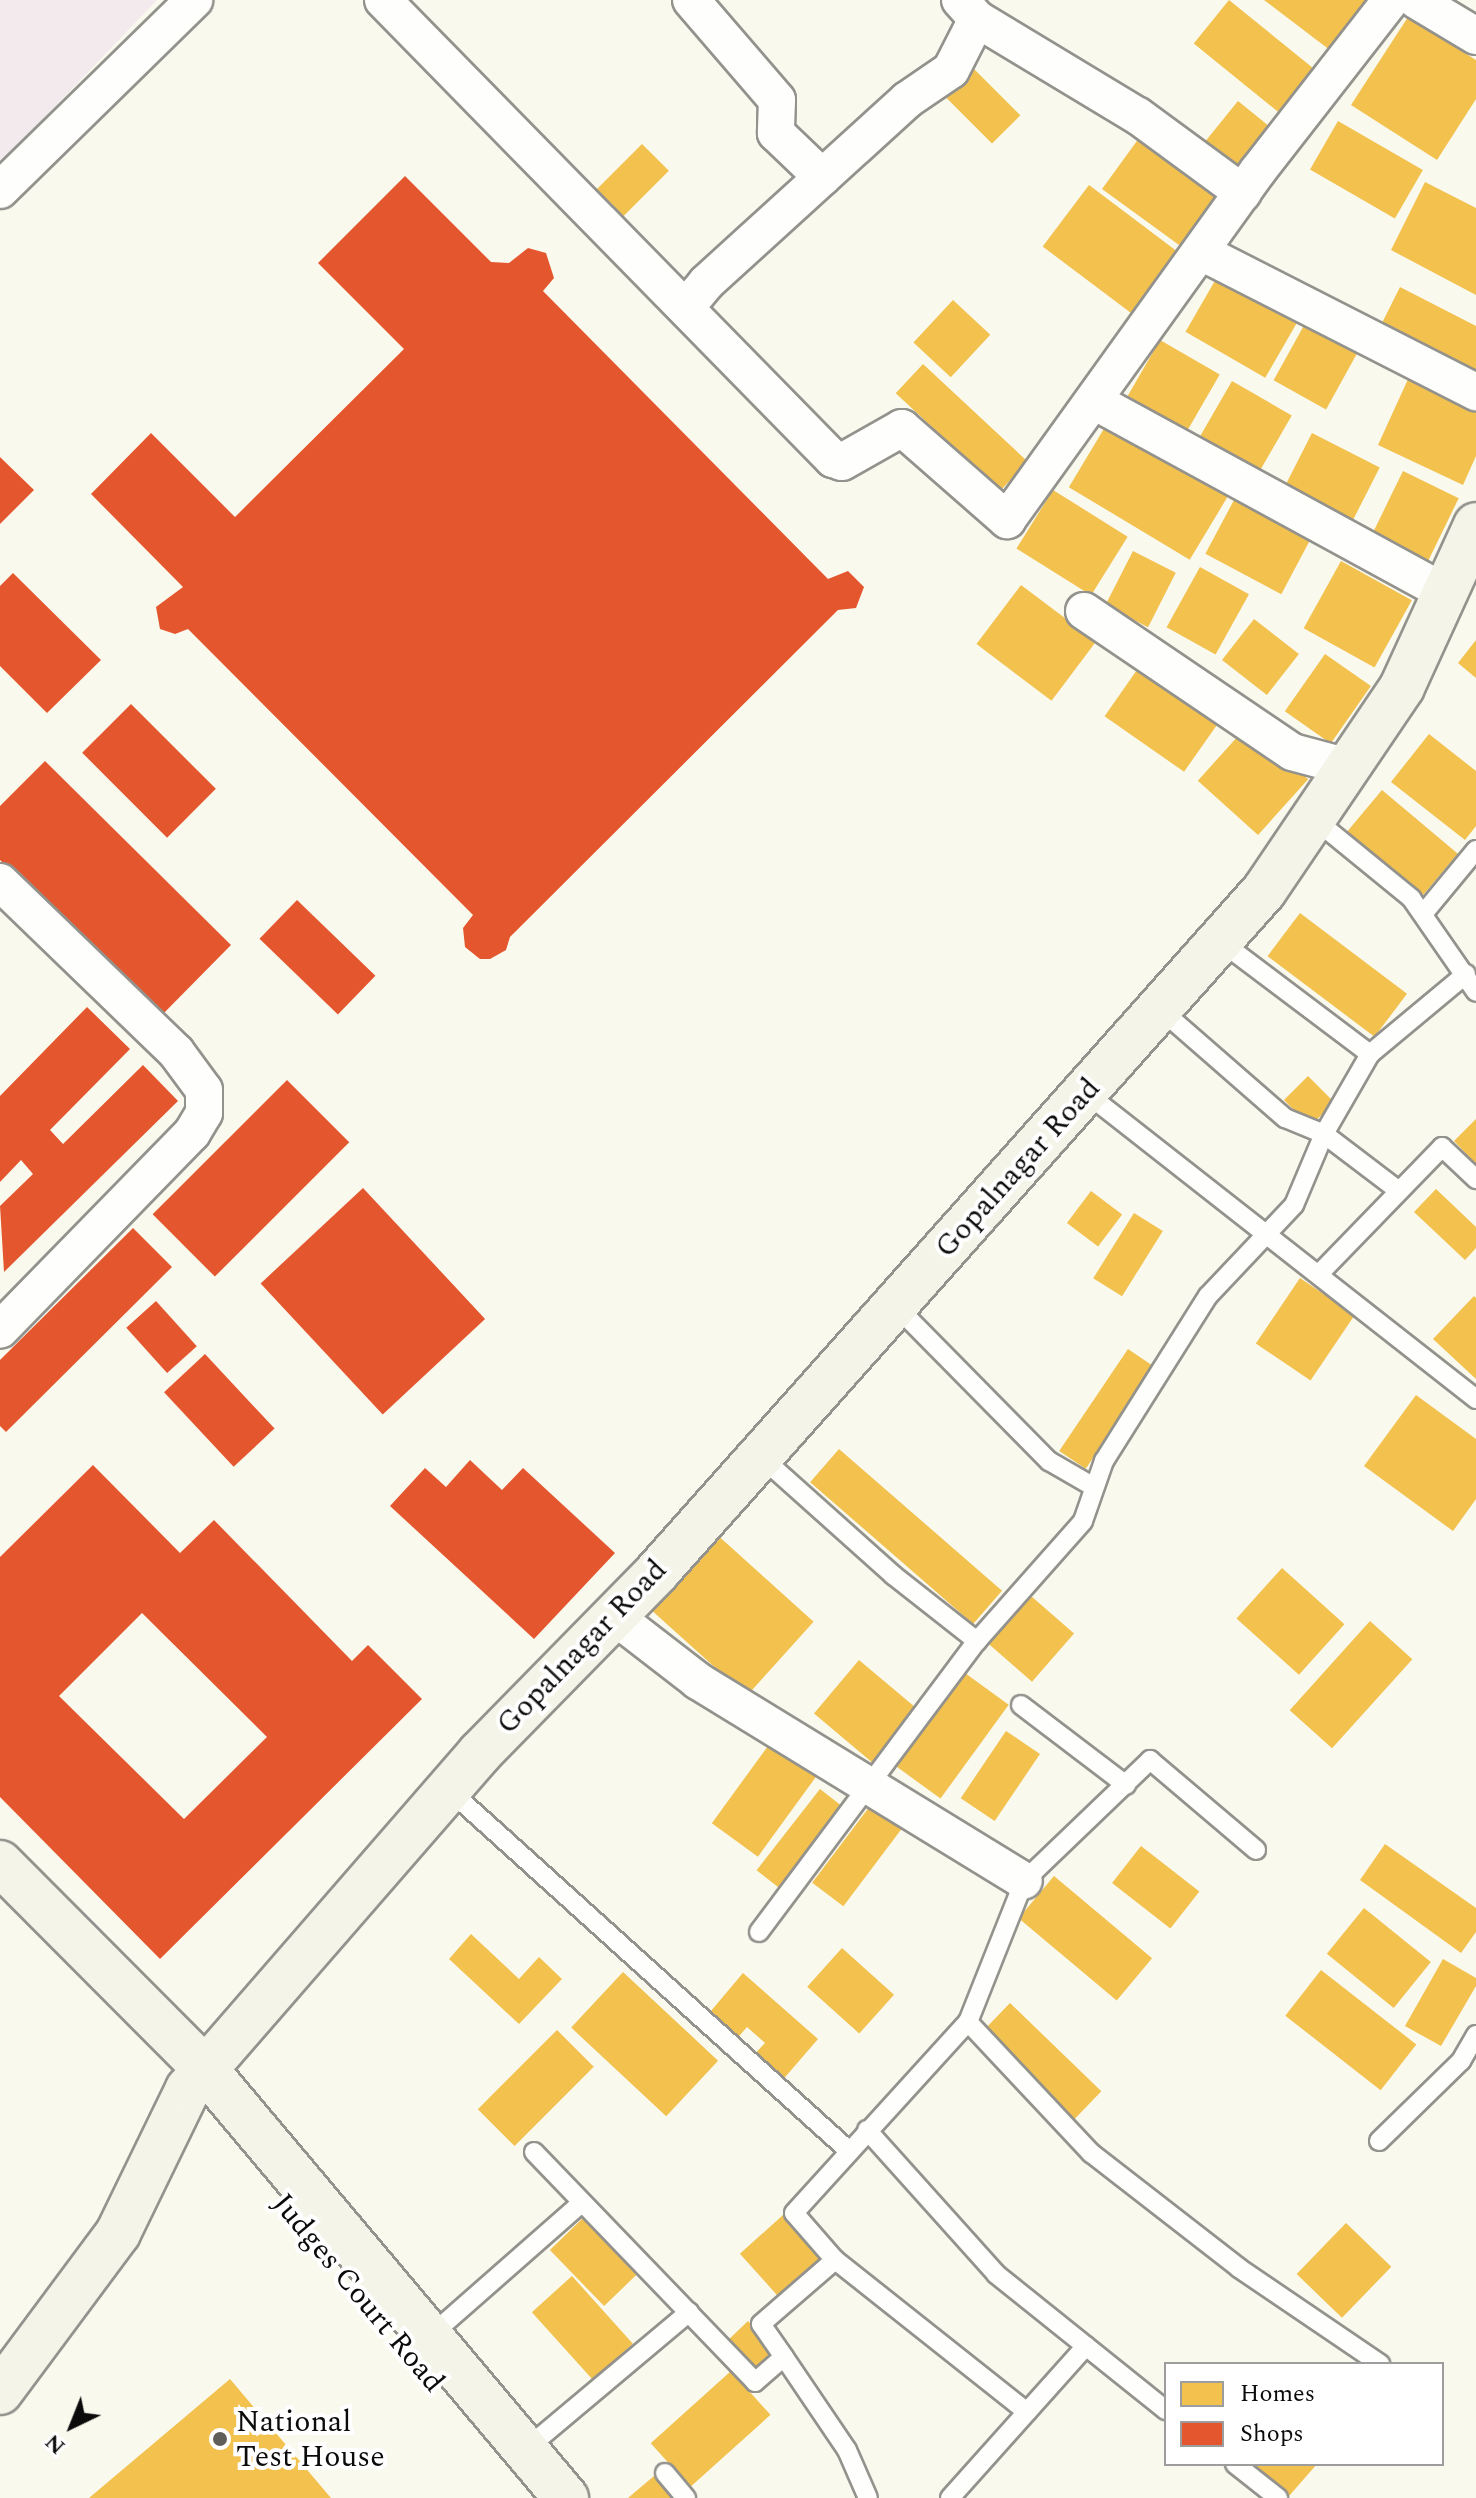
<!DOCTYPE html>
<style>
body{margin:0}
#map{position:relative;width:1476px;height:2498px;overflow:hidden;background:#faf9ee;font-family:Spectral,serif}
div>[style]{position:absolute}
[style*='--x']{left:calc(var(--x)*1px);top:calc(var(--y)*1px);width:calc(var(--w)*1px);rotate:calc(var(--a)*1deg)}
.industrial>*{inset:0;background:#f2eaec}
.homes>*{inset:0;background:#f2c14e;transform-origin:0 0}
.shops>*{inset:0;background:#e4572e;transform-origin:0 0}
.roads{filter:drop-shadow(2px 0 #93928d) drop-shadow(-2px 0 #93928d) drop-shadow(0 2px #93928d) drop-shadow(0 -2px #93928d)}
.service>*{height:18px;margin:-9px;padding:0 9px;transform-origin:9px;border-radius:9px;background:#fefefc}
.minor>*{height:36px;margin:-18px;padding:0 18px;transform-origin:18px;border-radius:18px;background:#fefefc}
.secondary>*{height:44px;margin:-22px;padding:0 22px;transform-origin:22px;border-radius:22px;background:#f4f4e8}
.dots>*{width:22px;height:22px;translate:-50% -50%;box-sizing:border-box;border:4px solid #fff;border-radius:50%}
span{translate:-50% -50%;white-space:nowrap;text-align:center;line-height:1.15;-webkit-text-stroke:8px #fff;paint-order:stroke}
.street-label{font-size:30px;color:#0b0b0b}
.poi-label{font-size:30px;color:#0b0b0b}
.left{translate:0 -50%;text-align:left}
.legend{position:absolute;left:1164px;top:2362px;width:280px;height:104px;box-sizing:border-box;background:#fff;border:2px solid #9d9d9d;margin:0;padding:10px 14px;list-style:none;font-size:24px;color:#0b0b0b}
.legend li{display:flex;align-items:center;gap:16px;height:40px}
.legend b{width:40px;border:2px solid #9d9d9d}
.north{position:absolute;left:32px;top:2386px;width:80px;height:80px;-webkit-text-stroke:6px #fff;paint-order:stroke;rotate:223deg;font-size:22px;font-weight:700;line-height:32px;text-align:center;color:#0b0b0b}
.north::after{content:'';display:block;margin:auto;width:28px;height:36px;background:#0b0b0b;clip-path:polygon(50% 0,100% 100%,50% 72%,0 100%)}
</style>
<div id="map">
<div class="industrial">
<div style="clip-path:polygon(0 0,157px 0,0 164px)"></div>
</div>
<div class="homes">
<div style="left:1229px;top:0;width:112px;height:56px;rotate:39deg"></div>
<div style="clip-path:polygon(1264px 0,1382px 0,1339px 57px)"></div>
<div style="clip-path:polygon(1408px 17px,1476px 60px,1476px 99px,1437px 160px,1351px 105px)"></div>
<div style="left:968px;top:63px;width:74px;height:40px;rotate:45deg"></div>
<div style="left:1238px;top:101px;width:53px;height:66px;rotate:39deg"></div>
<div style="left:1338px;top:121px;width:98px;height:56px;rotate:30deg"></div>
<div style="left:1142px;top:134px;width:111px;height:68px;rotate:36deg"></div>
<div style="left:642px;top:144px;width:38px;height:64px;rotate:45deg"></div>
<div style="clip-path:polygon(1425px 182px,1476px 208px,1476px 295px,1391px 250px)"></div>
<div style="left:1089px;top:185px;width:119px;height:77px;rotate:37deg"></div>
<div style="left:1220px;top:272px;width:92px;height:69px;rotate:30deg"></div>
<div style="clip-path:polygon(1400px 287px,1476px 326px,1476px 384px,1377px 333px)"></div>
<div style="left:953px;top:300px;width:51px;height:58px;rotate:43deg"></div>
<div style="left:1307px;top:320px;width:60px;height:69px;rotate:29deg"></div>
<div style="left:1160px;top:340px;width:69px;height:74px;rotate:30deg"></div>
<div style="left:923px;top:364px;width:143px;height:40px;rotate:43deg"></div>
<div style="clip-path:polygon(1409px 377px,1476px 408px,1476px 456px,1463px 485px,1378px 445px)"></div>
<div style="left:1232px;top:381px;width:69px;height:71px;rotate:30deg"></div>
<div style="left:1108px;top:422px;width:141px;height:76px;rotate:31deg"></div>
<div style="left:1312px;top:433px;width:76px;height:67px;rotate:27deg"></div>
<div style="left:1403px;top:471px;width:62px;height:79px;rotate:26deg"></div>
<div style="left:1053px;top:490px;width:88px;height:69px;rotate:32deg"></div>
<div style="left:1234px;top:500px;width:86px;height:61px;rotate:28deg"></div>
<div style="left:1133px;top:551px;width:48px;height:61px;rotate:27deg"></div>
<div style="left:1341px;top:561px;width:81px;height:77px;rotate:29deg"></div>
<div style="left:1200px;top:567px;width:56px;height:69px;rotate:29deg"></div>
<div style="left:1021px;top:585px;width:94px;height:74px;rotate:37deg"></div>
<div style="left:1254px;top:619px;width:57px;height:52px;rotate:38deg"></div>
<div style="clip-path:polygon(1476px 640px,1476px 678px,1458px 663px)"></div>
<div style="left:1325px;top:654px;width:56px;height:70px;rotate:35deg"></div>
<div style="left:1139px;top:667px;width:97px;height:60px;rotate:35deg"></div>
<div style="left:1248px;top:725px;width:81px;height:75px;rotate:42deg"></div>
<div style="clip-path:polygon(1429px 734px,1476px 771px,1476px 826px,1465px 840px,1391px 782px)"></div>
<div style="left:1382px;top:790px;width:99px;height:58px;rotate:40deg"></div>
<div style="left:1300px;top:913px;width:134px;height:54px;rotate:37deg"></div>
<div style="left:1308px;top:1076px;width:37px;height:34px;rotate:45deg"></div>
<div style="clip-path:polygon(1476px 1119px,1476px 1164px,1454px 1141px)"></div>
<div style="clip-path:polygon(1436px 1189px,1476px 1227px,1476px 1248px,1465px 1260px,1414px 1212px)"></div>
<div style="left:1091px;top:1191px;width:39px;height:40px;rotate:37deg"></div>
<div style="left:1134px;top:1213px;width:34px;height:77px;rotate:32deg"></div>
<div style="left:1300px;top:1278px;width:66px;height:79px;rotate:34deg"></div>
<div style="clip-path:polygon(1474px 1296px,1476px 1298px,1476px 1379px,1433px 1339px)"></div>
<div style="left:1128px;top:1349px;width:32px;height:123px;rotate:34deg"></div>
<div style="clip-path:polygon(1416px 1395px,1476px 1439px,1476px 1499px,1453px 1531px,1364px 1466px)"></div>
<div style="left:839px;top:1449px;width:216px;height:44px;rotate:41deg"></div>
<div style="left:714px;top:1532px;width:134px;height:100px;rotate:42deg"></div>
<div style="left:1282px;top:1568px;width:84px;height:68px;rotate:42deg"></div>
<div style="left:1031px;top:1596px;width:57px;height:64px;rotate:41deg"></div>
<div style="left:1370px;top:1621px;width:57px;height:120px;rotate:42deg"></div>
<div style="left:859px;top:1660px;width:78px;height:70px;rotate:40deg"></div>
<div style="left:965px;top:1673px;width:54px;height:116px;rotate:36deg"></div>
<div style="left:1006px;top:1731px;width:41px;height:81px;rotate:34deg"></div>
<div style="left:773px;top:1739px;width:57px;height:104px;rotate:36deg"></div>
<div style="left:820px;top:1789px;width:37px;height:103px;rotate:38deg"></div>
<div style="left:873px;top:1802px;width:39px;height:101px;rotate:37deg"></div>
<div style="clip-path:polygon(1385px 1844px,1476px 1908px,1476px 1932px,1461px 1953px,1360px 1880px)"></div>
<div style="left:1141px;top:1846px;width:74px;height:47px;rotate:38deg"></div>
<div style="left:1054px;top:1876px;width:128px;height:55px;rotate:40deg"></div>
<div style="left:1364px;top:1908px;width:86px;height:59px;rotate:39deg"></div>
<div style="clip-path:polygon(471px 1934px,519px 1979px,539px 1957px,562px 1979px,519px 2024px,449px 1959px)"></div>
<div style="left:842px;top:1948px;width:70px;height:52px;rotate:42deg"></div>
<div style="clip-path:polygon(1443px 1959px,1476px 1978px,1476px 1986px,1441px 2046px,1405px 2026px)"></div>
<div style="left:1321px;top:1970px;width:121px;height:58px;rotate:38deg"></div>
<div style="left:623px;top:1972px;width:130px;height:76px;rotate:43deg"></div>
<div style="clip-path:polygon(743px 1973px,818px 2039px,780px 2083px,751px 2058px,765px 2043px,747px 2027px,733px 2043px,705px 2018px)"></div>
<div style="left:1010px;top:2003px;width:127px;height:42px;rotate:44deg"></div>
<div style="left:557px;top:2030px;width:52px;height:112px;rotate:45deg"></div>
<div style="left:783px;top:2215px;width:62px;height:58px;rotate:48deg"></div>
<div style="left:583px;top:2218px;width:78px;height:46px;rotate:46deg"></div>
<div style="left:1346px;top:2223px;width:63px;height:71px;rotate:44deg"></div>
<div style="left:572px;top:2276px;width:91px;height:54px;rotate:48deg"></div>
<div style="left:748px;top:2321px;width:46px;height:34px;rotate:46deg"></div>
<div style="left:731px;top:2371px;width:59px;height:108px;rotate:48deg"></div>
<div style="clip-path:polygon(230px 2379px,331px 2498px,89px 2498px)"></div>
<div style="clip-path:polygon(1252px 2464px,1317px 2464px,1289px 2496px)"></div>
<div style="clip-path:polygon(654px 2476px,673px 2498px,628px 2498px)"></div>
</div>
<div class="shops">
<div style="clip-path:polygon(405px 176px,491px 262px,509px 263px,528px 248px,546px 253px,554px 278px,543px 291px,828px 579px,848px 571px,864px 587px,856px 608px,838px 610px,510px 937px,506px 950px,490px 959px,480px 959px,465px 947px,463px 928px,473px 915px,188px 629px,175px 634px,160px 629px,156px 607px,183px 587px,91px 494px,151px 433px,235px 517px,404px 349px,318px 263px)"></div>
<div style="clip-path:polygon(0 457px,34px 490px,0 524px)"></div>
<div style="clip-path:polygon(13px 573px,101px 660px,47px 713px,0 666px,0 586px)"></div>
<div style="left:131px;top:704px;width:120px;height:69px;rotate:45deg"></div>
<div style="clip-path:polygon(45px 761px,231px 945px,159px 1018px,0 860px,0 806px)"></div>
<div style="left:297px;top:900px;width:109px;height:54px;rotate:44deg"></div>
<div style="clip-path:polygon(87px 1007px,130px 1049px,50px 1130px,63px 1144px,143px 1065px,178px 1101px,4px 1272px,0 1206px,33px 1174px,21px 1160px,0 1182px,0 1096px)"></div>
<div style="left:287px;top:1080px;width:88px;height:190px;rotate:45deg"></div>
<div style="left:363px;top:1188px;width:179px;height:140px;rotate:47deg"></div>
<div style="clip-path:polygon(133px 1228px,172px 1267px,6px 1432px,0 1426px,0 1360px)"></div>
<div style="left:156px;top:1301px;width:61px;height:40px;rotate:48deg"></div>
<div style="left:205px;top:1354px;width:102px;height:56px;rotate:47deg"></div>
<div style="clip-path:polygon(470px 1460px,502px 1490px,523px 1468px,615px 1553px,534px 1639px,390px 1506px,425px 1468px,446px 1487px)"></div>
<div style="clip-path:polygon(evenodd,93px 1465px,180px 1553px,214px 1520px,352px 1661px,368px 1645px,422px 1699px,160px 1959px,0 1797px,0 1557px,93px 1465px,142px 1613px,267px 1737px,184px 1819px,59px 1696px,142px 1613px)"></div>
</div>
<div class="roads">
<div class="service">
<div style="--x:1313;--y:818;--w:127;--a:39.2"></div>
<div style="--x:1411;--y:898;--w:114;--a:55.3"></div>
<div style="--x:1423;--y:914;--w:83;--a:-50.4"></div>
<div style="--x:1220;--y:941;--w:188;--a:37"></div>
<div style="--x:1160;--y:1009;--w:166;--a:41.1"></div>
<div style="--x:1285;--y:1118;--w:42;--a:22.3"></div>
<div style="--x:1324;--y:1134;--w:94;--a:37.2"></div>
<div style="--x:1086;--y:1093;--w:496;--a:38.1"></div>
<div style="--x:1319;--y:1274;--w:177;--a:-45.9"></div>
<div style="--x:1442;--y:1147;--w:47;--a:43.3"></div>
<div style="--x:894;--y:1304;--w:221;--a:45.4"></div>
<div style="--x:1049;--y:1461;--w:52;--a:30"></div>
<div style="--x:759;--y:1455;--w:180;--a:41.8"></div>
<div style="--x:893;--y:1575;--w:107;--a:38.2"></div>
<div style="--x:1021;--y:1705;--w:132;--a:37.3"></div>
<div style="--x:448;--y:1789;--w:539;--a:42.07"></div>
<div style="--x:759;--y:1932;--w:364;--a:-53.2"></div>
<div style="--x:977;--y:1641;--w:160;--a:-48.5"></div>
<div style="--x:1083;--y:1521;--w:64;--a:-70.7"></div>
<div style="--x:1104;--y:1461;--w:195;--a:-57.8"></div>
<div style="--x:1208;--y:1296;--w:125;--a:-46.6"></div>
<div style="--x:1294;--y:1205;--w:77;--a:-67.1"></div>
<div style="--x:1324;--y:1134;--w:92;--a:-60.1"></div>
<div style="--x:1370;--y:1054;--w:125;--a:-39.8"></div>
<div style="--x:968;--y:2022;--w:180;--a:46.8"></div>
<div style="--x:1091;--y:2153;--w:187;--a:37.8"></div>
<div style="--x:1239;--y:2268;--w:171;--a:34.2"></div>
<div style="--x:867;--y:2130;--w:193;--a:48.1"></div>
<div style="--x:996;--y:2274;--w:218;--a:38.7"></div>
<div style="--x:1379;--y:2141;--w:115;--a:-44.3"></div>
<div style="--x:1461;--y:2061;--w:30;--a:-60"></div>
<div style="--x:534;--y:2152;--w:319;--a:46.1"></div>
<div style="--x:755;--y:2382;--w:38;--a:-41"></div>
<div style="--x:784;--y:2357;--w:40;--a:-124.9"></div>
<div style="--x:761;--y:2324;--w:98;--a:-40.9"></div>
<div style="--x:430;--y:2336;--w:200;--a:-41.3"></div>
<div style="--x:784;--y:2357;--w:112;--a:55.9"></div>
<div style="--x:847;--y:2450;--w:52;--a:66.4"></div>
<div style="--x:1027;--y:2412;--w:245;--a:-141.6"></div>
<div style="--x:835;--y:2260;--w:62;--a:-131.1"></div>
<div style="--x:794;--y:2213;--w:258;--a:-47.7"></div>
<div style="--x:968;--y:2022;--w:152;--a:-68.3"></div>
<div style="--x:1024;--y:1881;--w:175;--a:-43.8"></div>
<div style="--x:1150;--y:1760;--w:139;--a:40.3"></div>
<div style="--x:526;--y:2449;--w:213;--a:-40"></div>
<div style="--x:1235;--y:2464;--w:55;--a:38.3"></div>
<div style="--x:665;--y:2473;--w:33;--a:50"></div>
<div style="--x:950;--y:2498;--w:204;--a:-48.2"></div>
</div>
<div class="minor">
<div style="--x:383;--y:0;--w:643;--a:45.57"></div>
<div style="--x:833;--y:459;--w:9;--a:18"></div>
<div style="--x:842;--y:462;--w:69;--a:-29.5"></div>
<div style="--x:902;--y:428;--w:140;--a:41.2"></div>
<div style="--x:1007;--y:520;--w:428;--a:-54.3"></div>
<div style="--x:1257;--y:172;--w:218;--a:-52.1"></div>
<div style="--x:691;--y:0;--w:132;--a:49.3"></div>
<div style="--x:777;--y:100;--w:33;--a:92"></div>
<div style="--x:776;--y:133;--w:64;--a:43.7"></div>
<div style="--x:960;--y:0;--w:25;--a:48"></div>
<div style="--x:977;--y:19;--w:188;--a:31.1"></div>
<div style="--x:1138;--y:116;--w:130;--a:36.3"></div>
<div style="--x:1416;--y:0;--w:70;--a:31"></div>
<div style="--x:0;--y:190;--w:272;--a:-44.4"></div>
<div style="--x:1201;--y:252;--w:309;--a:27"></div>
<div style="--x:687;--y:306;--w:30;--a:-50"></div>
<div style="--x:706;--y:283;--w:272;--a:-42.3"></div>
<div style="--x:907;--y:100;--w:53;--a:-34.3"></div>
<div style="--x:951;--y:70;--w:57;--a:-63"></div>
<div style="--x:1094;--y:401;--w:400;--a:28.6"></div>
<div style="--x:1084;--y:611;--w:251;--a:34.1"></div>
<div style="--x:1292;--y:752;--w:58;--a:15"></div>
<div style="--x:0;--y:882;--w:245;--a:44"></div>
<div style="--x:176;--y:1052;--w:47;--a:53.6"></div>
<div style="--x:204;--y:1090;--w:23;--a:90"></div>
<div style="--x:204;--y:1113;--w:23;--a:121"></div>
<div style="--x:192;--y:1133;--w:275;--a:134.3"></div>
<div style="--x:614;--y:1616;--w:106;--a:37.7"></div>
<div style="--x:698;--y:1681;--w:382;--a:31.5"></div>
</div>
<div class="secondary">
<div style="--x:0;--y:1863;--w:291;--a:45.1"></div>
<div style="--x:205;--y:2069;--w:561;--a:49.92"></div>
<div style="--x:0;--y:2392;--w:198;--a:-53.4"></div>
<div style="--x:118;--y:2233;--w:160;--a:-64.1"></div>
<div style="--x:188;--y:2089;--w:445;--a:-49"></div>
<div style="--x:480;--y:1753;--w:253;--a:-45.6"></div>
<div style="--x:657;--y:1572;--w:912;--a:-48.29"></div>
<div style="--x:1264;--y:891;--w:246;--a:-55.9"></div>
<div style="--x:1402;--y:687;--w:178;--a:-65.4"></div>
</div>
</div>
<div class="dots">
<div style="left:220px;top:2439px;background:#5f5e5a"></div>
</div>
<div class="street-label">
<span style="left:1018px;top:1168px;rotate:-48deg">Gopalnagar Road</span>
<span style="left:582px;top:1647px;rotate:-46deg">Gopalnagar Road</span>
<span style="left:358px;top:2293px;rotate:50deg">Judges Court Road</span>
</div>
<div class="poi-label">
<span class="left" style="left:236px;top:2439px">National<br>Test House</span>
</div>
<ul class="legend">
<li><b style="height:22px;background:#f2c14e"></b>Homes</li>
<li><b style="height:22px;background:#e4572e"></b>Shops</li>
</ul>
<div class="north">N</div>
</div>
